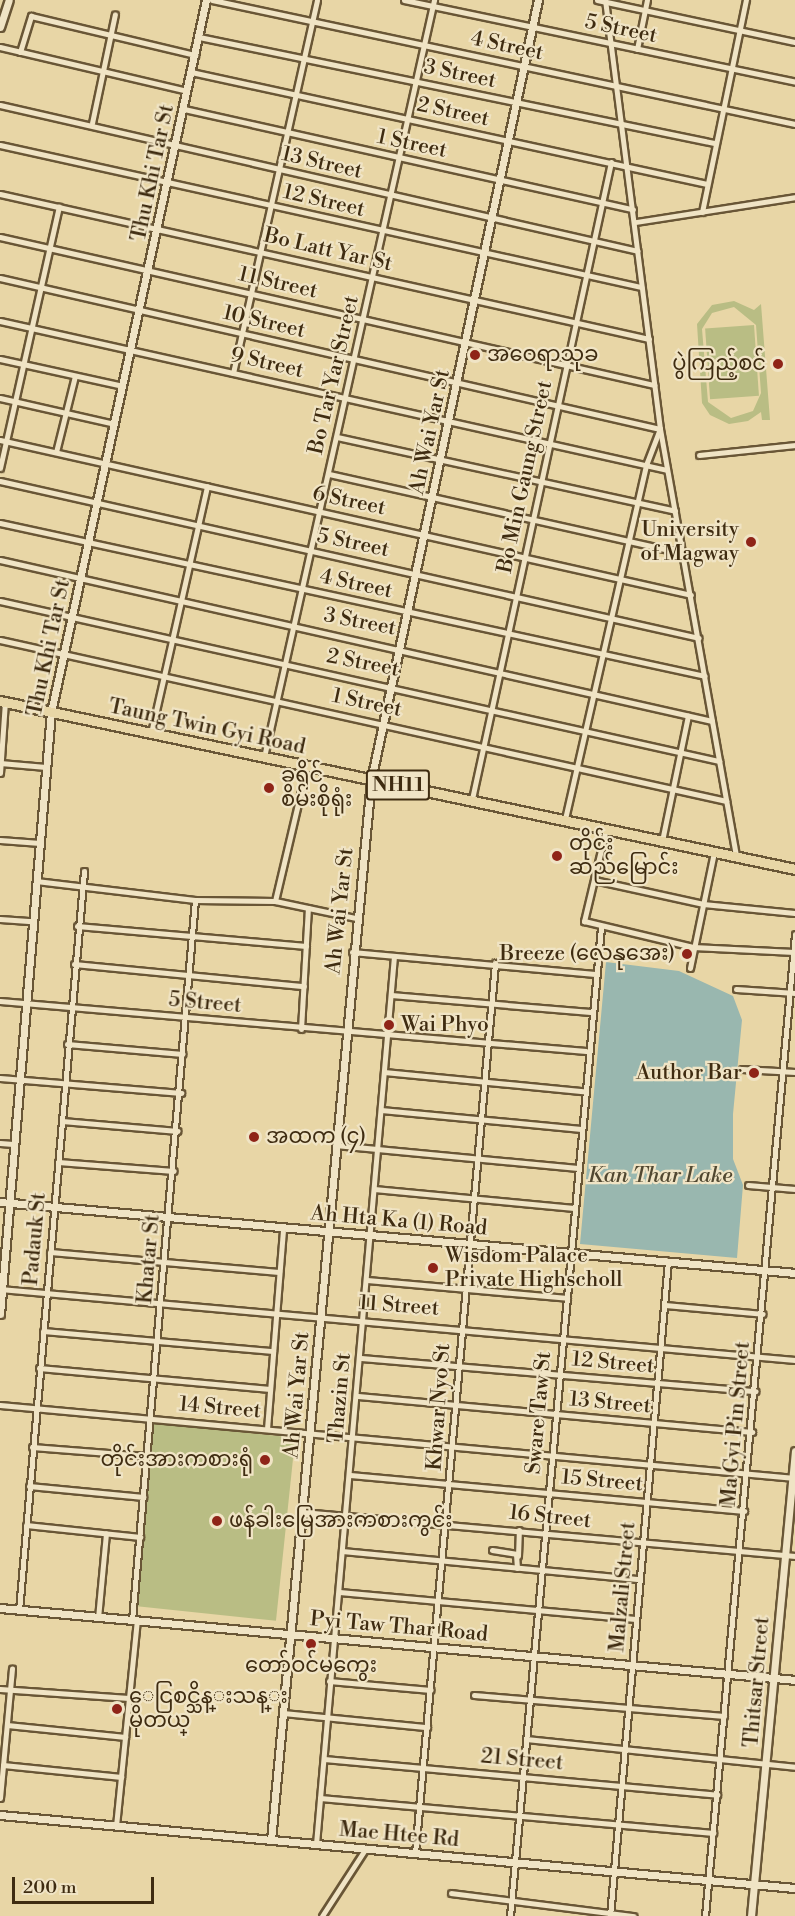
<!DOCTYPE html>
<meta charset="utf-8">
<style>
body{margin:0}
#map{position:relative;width:795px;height:1916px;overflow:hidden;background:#e8d6a6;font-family:"Libre Bodoni","Noto Sans Myanmar",serif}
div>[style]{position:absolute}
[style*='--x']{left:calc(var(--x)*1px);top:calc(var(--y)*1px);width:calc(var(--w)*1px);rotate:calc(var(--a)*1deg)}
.green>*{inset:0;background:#b9bd84;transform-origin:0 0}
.water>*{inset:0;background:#99b7af}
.roads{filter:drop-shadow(2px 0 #695636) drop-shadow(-2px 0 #695636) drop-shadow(0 2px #695636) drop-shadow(0 -2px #695636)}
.minor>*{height:5px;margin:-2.5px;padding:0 2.5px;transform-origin:2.5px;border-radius:2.5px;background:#f0e4c5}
.tertiary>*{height:7px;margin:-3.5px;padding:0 3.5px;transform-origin:3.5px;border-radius:3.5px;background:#f0e4c5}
.trunk>*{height:9px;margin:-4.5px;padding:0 4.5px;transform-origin:4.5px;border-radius:4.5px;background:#e8d6a6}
.dots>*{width:16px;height:16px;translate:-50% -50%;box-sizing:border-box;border:3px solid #f0e4c5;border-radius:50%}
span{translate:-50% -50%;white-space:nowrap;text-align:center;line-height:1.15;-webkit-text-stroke:4.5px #f0e4c5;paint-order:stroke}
.shield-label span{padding:2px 4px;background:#f0e4c5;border:2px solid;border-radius:4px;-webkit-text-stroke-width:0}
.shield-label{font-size:20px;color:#3f2c11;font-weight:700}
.street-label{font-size:21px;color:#3f2c11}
.poi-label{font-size:21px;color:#3f2c11}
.left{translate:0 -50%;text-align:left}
.right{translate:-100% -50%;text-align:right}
.water-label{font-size:22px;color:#514831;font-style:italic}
.scale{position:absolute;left:12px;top:1877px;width:142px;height:27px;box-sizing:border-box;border:3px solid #3f2c11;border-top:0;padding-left:8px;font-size:18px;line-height:21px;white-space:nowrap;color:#3f2c11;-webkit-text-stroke:4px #f0e4c5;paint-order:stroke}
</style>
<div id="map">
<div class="green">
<div style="clip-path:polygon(evenodd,734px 301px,754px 310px,761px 304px,770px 420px,762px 420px,761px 412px,748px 421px,729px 424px,710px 415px,702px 403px,697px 324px,712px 305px,734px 301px,734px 307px,756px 325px,761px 393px,753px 411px,731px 418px,708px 402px,702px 329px,712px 313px,734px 307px)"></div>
<div style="left:754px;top:325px;width:71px;height:49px;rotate:86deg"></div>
<div style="left:154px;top:1423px;width:142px;height:184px;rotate:6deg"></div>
</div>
<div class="water">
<div style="clip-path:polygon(606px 962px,679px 971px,733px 996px,742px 1020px,733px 1114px,733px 1159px,743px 1185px,737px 1258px,580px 1244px)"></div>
</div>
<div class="roads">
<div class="minor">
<div style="--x:212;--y:0;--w:596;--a:12.01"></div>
<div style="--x:404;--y:0;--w:400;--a:11.8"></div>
<div style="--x:597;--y:0;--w:202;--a:12"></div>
<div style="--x:199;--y:37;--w:526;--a:11.63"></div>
<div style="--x:0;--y:47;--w:192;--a:13.2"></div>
<div style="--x:637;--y:49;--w:50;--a:-78.5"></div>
<div style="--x:20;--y:52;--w:38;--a:-73"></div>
<div style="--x:31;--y:16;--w:169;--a:13.4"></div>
<div style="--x:191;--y:72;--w:528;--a:12.25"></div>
<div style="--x:0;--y:105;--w:654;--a:12.89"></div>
<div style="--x:184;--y:109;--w:460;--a:12.6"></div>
<div style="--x:92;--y:123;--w:111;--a:-78.1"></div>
<div style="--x:0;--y:145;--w:657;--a:12.49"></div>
<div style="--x:0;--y:194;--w:665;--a:12.59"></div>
<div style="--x:702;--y:212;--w:217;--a:-78.3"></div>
<div style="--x:636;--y:222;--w:161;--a:-8.9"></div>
<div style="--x:0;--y:237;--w:671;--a:12.75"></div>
<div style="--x:0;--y:278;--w:677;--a:12.89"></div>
<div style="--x:660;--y:429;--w:434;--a:79.9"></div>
<div style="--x:0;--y:321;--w:683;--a:12.59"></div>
<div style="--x:0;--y:359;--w:126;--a:12.4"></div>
<div style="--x:233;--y:373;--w:382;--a:-77.3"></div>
<div style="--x:0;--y:398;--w:117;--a:12.8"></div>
<div style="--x:337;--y:437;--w:346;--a:12.3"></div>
<div style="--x:0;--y:440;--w:708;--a:12.64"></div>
<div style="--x:56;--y:452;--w:78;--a:-76"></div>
<div style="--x:699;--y:455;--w:97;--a:-5.9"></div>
<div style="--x:0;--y:468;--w:268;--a:-77.3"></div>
<div style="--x:329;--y:474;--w:362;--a:12.6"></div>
<div style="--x:0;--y:481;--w:716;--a:12.66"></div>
<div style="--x:0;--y:523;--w:721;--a:12.24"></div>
<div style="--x:0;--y:560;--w:730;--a:12.74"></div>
<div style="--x:0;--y:601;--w:737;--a:12.55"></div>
<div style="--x:0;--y:640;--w:744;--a:12.5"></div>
<div style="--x:151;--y:733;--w:253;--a:-77.2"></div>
<div style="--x:264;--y:757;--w:776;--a:-77.34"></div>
<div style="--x:0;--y:763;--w:46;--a:5"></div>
<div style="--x:0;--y:773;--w:71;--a:-86"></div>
<div style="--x:472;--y:799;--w:652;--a:-77.69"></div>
<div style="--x:565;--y:819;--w:363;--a:-77.1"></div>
<div style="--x:646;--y:465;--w:39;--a:-69"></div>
<div style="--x:660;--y:429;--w:433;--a:-97.3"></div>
<div style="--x:606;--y:829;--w:95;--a:103.4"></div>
<div style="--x:584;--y:921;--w:112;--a:13.4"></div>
<div style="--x:693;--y:947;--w:101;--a:2.8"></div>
<div style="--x:0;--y:840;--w:40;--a:4.3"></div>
<div style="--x:662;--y:841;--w:128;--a:-78.3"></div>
<div style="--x:594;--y:880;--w:112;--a:12.4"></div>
<div style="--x:703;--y:904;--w:92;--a:5.6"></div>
<div style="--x:36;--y:881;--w:160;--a:6.8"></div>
<div style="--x:195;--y:900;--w:80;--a:0.7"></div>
<div style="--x:275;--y:901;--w:83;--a:11.9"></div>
<div style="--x:275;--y:901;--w:139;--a:-76.7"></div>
<div style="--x:0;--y:919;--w:32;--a:4"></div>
<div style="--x:77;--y:926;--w:230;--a:5"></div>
<div style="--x:352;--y:952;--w:244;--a:5.2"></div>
<div style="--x:74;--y:964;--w:231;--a:5.5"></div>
<div style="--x:690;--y:968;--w:118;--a:-78.3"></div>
<div style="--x:736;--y:989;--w:59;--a:3.9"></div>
<div style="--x:391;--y:995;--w:200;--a:4.9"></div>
<div style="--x:0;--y:1001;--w:588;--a:4.88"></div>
<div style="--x:301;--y:1029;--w:121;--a:-86.7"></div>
<div style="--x:67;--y:1044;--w:116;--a:4.9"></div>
<div style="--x:742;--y:1069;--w:53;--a:3.2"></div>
<div style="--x:384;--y:1072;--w:200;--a:5.5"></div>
<div style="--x:0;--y:1078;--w:182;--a:4.7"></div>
<div style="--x:381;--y:1110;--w:201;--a:5.4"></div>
<div style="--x:62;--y:1121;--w:116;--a:4.9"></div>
<div style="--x:0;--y:1143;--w:13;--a:4"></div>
<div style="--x:335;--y:1145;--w:244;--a:5.4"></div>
<div style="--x:58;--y:1162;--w:116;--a:4.4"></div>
<div style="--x:748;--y:1185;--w:47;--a:4.9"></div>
<div style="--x:374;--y:1189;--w:201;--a:5.4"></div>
<div style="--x:50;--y:1252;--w:230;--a:5"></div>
<div style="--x:367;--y:1280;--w:201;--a:5.1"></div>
<div style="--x:0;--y:1289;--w:798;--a:5.1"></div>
<div style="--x:665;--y:1305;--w:98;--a:5.2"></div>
<div style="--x:43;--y:1331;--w:231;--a:5"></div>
<div style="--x:361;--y:1358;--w:396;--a:4.8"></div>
<div style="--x:39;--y:1368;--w:232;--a:5.2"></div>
<div style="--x:358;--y:1396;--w:396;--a:5.2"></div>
<div style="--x:0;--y:1405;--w:798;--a:5.25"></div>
<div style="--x:267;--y:1429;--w:202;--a:-85.4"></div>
<div style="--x:32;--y:1447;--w:115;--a:4.5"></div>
<div style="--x:350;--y:1475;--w:396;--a:5.2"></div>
<div style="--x:29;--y:1486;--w:115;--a:5.5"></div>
<div style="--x:302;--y:1512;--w:495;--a:5.1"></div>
<div style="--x:26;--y:1525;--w:115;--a:6"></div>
<div style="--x:492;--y:1550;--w:24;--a:9"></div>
<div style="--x:516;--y:1554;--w:14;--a:86"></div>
<div style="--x:342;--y:1551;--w:299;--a:5.4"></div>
<div style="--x:518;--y:1556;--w:26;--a:-88"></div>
<div style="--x:339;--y:1592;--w:298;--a:5.2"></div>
<div style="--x:19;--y:1610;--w:742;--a:-84.97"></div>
<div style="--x:98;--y:1618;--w:85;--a:-84.6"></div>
<div style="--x:132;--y:1620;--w:723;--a:-85"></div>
<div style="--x:329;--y:1681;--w:102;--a:5"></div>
<div style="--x:0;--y:1689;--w:129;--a:4"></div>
<div style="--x:474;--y:1695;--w:251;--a:4.8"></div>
<div style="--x:283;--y:1713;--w:145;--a:5.6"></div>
<div style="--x:7;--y:1725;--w:119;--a:5.8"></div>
<div style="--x:526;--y:1739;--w:270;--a:5.9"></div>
<div style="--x:324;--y:1759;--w:395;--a:5.2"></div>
<div style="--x:3;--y:1765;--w:119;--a:5.8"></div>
<div style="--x:0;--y:1798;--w:130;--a:-84.7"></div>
<div style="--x:320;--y:1798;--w:395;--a:5.1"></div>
<div style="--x:116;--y:1826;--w:206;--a:-84.2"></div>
<div style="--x:316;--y:1844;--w:891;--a:-84.98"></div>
<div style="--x:415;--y:1853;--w:894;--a:-84.86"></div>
<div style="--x:451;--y:1893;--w:184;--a:7.2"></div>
<div style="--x:322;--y:1916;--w:81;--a:-57.1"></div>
<div style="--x:510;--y:1916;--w:993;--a:-84.74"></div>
<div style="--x:610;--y:1916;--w:658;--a:-84.94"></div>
<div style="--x:705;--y:1916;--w:986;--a:-84.76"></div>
</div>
<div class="tertiary">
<div style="--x:0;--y:27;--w:28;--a:-72"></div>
<div style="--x:0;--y:1202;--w:798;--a:5.1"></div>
<div style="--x:0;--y:1314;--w:604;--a:-85.16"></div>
<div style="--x:51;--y:712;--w:729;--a:-77.72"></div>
<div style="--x:0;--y:1608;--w:798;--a:5.17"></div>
<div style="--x:0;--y:1815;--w:798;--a:5.25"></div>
<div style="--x:271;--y:1840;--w:1065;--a:-84.61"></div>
<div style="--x:371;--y:780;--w:798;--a:-77.92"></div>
<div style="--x:751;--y:1916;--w:467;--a:-84.6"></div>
</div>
<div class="trunk">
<div style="--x:0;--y:701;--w:813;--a:11.93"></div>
</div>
</div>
<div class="dots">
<div style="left:475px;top:355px;background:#8f2418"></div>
<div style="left:778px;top:364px;background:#8f2418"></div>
<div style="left:751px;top:542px;background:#8f2418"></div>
<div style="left:269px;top:788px;background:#8f2418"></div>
<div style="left:557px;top:856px;background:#8f2418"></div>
<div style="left:687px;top:954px;background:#8f2418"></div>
<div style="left:389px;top:1025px;background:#8f2418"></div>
<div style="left:754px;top:1073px;background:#8f2418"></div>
<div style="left:254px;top:1137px;background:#8f2418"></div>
<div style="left:433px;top:1268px;background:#8f2418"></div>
<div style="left:265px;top:1460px;background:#8f2418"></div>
<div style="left:217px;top:1521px;background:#8f2418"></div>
<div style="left:311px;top:1644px;background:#8f2418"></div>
<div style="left:117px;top:1709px;background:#8f2418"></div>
</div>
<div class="shield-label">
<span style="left:398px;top:785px">NH11</span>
</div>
<div class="street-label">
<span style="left:621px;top:29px;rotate:12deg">5 Street</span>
<span style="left:507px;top:46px;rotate:12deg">4 Street</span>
<span style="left:460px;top:74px;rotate:12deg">3 Street</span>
<span style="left:453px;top:112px;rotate:12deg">2 Street</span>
<span style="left:412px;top:144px;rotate:12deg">1 Street</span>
<span style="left:322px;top:163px;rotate:13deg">13 Street</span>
<span style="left:153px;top:173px;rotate:-78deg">Thu Khi Tar St</span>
<span style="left:324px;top:201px;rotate:13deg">12 Street</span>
<span style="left:328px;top:250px;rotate:13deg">Bo Latt Yar St</span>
<span style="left:278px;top:283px;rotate:13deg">11 Street</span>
<span style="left:264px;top:322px;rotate:13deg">10 Street</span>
<span style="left:267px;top:363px;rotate:13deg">9 Street</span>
<span style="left:334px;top:375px;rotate:-77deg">Bo Tar Yar Street</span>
<span style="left:430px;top:432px;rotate:-78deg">Ah Wai Yar St</span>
<span style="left:525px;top:477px;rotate:-78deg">Bo Min Gaung Street</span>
<span style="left:349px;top:501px;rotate:12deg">6 Street</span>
<span style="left:353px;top:543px;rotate:12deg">5 Street</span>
<span style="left:356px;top:584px;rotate:12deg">4 Street</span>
<span style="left:360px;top:622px;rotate:11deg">3 Street</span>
<span style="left:49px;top:648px;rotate:-78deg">Thu Khi Tar St</span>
<span style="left:363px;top:663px;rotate:11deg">2 Street</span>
<span style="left:367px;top:703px;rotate:12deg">1 Street</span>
<span style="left:207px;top:727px;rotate:12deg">Taung Twin Gyi Road</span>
<span style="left:340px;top:911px;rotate:-84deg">Ah Wai Yar St</span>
<span style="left:205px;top:1003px;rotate:5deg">5 Street</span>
<span style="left:399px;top:1221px;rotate:5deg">Ah Hta Ka (1) Road</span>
<span style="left:35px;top:1239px;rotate:-85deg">Padauk St</span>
<span style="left:149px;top:1259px;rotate:-85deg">Khatar St</span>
<span style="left:399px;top:1306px;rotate:4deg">11 Street</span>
<span style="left:613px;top:1363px;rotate:5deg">12 Street</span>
<span style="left:297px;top:1395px;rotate:-85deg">Ah Wai Yar St</span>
<span style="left:340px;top:1398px;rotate:-85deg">Thazin St</span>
<span style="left:610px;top:1403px;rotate:5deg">13 Street</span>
<span style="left:439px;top:1407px;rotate:-86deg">Khwar Nyo St</span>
<span style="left:220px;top:1408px;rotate:5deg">14 Street</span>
<span style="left:539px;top:1413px;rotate:-85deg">Sware Taw St</span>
<span style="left:736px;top:1424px;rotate:-85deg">Ma Gyi Pin Street</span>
<span style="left:602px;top:1481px;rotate:5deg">15 Street</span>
<span style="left:550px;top:1517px;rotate:6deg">16 Street</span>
<span style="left:623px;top:1587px;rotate:-85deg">Malzali Street</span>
<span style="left:399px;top:1627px;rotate:5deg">Pyi Taw Thar Road</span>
<span style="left:757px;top:1682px;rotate:-85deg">Thitsar Street</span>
<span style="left:522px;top:1760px;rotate:5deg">21 Street</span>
<span style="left:399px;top:1835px;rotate:5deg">Mae Htee Rd</span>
</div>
<div class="poi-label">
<span class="left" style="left:487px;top:355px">အဝေရာသုခ</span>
<span class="right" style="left:766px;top:364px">ပွဲကြည့်စင်</span>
<span class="right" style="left:739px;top:542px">University<br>of Magway</span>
<span class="left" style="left:281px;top:788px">ခရိုင်<br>စိမ်းစိုရုံး</span>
<span class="left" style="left:569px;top:856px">တိုင်း<br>ဆည်မြောင်း</span>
<span class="right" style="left:675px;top:954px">Breeze (လေနုအေး)</span>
<span class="left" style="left:401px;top:1025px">Wai Phyo</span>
<span class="right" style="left:742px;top:1073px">Author Bar</span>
<span class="left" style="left:266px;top:1137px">အထက (၄)</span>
<span class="left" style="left:445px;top:1268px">Wisdom Palace<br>Private Highscholl</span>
<span class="right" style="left:253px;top:1460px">တိုင်းအားကစားရုံ</span>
<span class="left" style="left:229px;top:1521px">ဖန်ခါးမြေအားကစားကွင်း</span>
<span style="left:311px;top:1666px">တော်ဝင်မကွေး</span>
<span class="left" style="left:129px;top:1709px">ေငြစင္သိန္းသန္း<br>မိုတယ္</span>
</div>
<div class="water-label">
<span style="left:660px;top:1176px">Kan Thar Lake</span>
</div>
<div class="scale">200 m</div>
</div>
